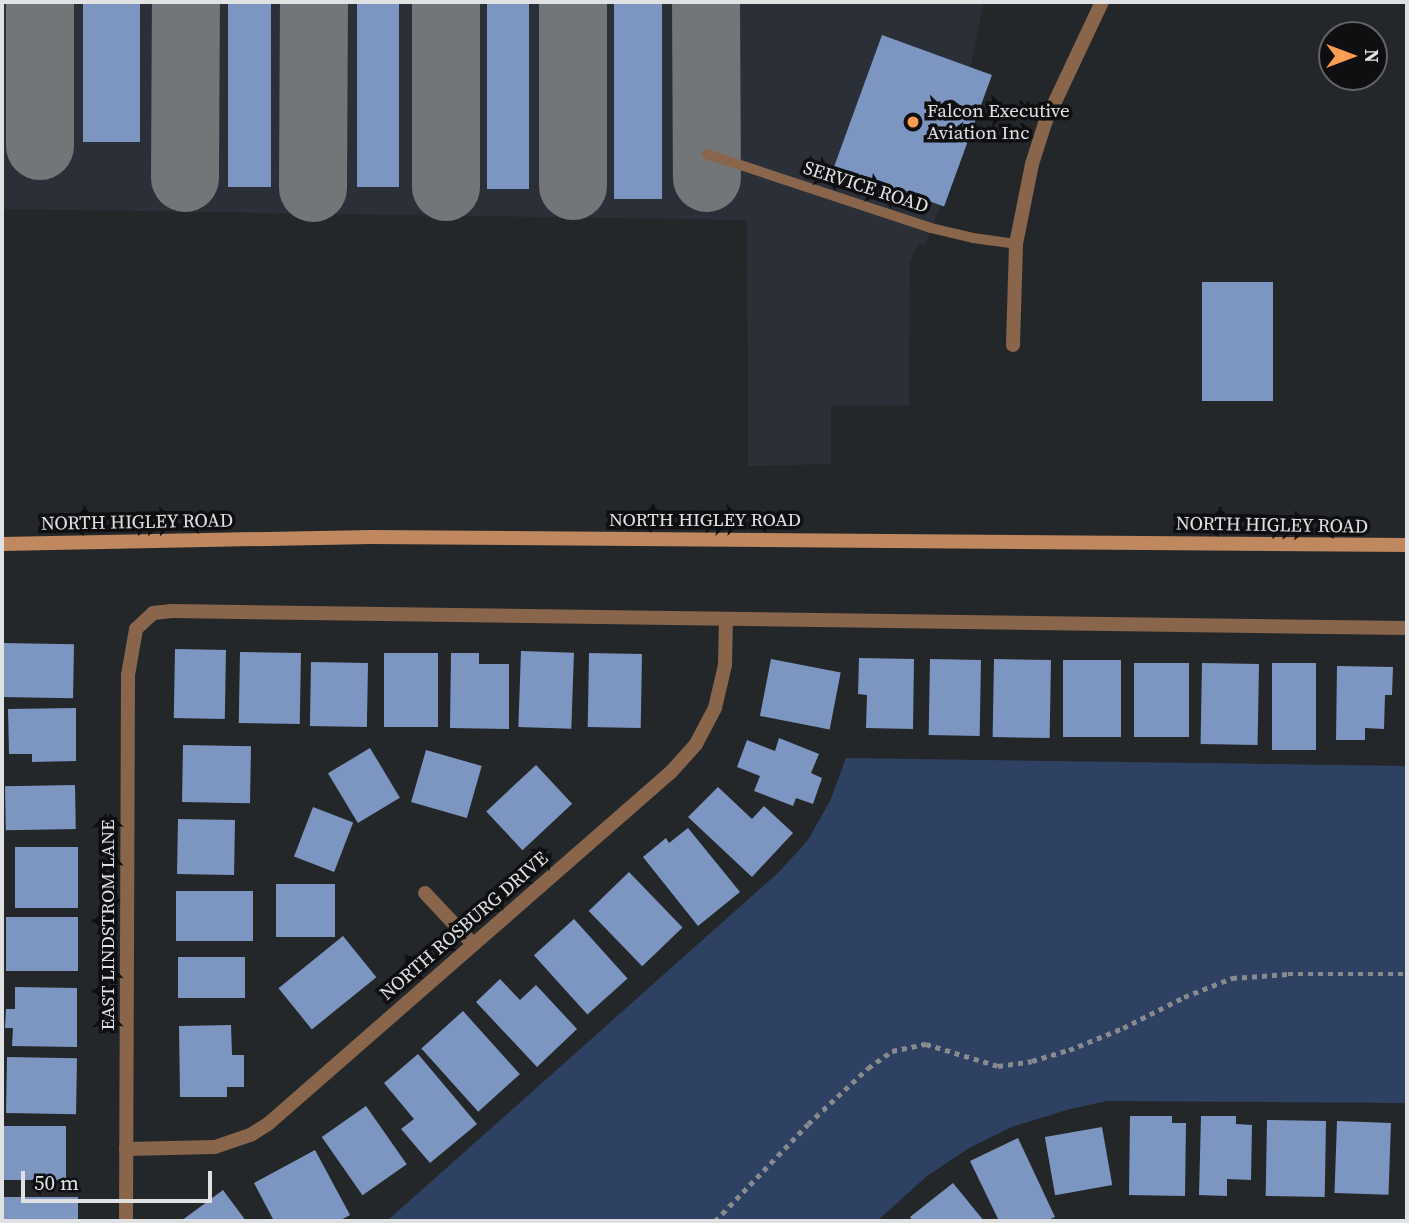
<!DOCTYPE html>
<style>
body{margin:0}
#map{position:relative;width:1409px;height:1223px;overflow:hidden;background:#24272a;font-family:"Source Serif 4",serif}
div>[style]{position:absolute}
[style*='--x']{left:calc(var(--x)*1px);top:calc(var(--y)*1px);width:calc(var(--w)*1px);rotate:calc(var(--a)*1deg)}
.built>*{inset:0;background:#2a2f38}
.green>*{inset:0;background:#2f4162}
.taxiway>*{height:68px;margin:-34px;padding:0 34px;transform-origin:34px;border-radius:34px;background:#737678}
.building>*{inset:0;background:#7d96c1;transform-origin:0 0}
.path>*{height:4.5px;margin-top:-2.25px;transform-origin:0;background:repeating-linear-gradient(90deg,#888a8d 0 5px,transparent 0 10px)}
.lane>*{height:10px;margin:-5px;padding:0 5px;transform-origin:5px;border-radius:5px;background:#88654b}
.street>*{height:14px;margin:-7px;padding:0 7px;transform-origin:7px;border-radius:7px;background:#88654b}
.secondary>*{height:14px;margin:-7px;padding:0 7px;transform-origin:7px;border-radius:7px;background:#bf885e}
.dots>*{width:19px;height:19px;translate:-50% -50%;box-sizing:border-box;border:4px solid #0f0f11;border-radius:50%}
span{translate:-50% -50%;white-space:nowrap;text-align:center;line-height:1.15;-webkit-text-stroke:7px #0f0f11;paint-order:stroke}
.poi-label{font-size:19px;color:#dfe1e3}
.left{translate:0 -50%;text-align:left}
.street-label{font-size:19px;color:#dfe1e3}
.frame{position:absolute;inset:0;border:4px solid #dfe1e3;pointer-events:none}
.north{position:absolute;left:1318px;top:21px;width:70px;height:70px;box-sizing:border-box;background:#0f0f11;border:2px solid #626365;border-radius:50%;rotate:90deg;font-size:19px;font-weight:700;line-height:28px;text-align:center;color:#dfe1e3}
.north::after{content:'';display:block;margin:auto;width:24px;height:32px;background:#fc9e52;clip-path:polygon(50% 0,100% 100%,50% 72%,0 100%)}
.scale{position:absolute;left:21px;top:1171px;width:191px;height:32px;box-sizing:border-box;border:4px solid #dfe1e3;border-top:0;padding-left:9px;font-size:21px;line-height:24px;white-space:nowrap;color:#dfe1e3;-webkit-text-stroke:5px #0f0f11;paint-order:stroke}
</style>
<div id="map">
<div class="built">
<div style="clip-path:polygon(2px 2px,984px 2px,943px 199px,925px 245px,918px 244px,910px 263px,909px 405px,831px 406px,831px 464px,748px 466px,747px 220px,2px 209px)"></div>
</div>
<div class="green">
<div style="clip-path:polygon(846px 758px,1407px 766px,1407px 1103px,1107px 1101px,1070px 1109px,1014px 1126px,969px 1148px,927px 1176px,877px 1221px,387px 1221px,780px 871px,808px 840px,830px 801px)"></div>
</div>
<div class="taxiway">
<div style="--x:446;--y:2;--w:185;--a:90"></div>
<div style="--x:573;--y:2;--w:184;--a:90"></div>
<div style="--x:706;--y:2;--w:176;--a:89.7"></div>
<div style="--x:40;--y:146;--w:144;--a:-90"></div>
<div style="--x:185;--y:178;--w:176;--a:-89.7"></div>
<div style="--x:313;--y:188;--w:186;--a:-89.7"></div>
</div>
<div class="building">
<div style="left:83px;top:2px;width:57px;height:140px"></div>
<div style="left:228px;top:2px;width:43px;height:185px"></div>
<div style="left:357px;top:2px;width:42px;height:185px"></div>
<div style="left:487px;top:2px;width:42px;height:187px"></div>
<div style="left:614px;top:2px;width:48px;height:197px"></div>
<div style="left:882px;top:35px;width:117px;height:140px;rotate:20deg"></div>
<div style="left:1202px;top:282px;width:71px;height:119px"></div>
<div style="left:2px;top:643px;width:72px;height:54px;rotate:1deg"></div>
<div style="left:175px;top:649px;width:51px;height:69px;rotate:1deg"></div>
<div style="left:521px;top:651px;width:53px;height:76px;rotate:2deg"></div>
<div style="left:240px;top:652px;width:61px;height:71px;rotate:1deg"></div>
<div style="left:384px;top:653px;width:54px;height:74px"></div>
<div style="clip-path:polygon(451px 653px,479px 653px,479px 664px,509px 664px,509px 729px,450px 728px)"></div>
<div style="left:589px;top:653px;width:53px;height:74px;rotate:1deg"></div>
<div style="clip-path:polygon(859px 658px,914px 659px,913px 729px,866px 728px,867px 695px,858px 694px)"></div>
<div style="left:771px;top:659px;width:71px;height:58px;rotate:11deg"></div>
<div style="left:930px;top:659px;width:51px;height:76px;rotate:1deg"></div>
<div style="left:994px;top:659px;width:57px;height:78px;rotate:1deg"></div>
<div style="left:1063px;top:660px;width:58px;height:77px"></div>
<div style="left:311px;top:662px;width:57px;height:64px;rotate:1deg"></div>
<div style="left:1134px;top:663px;width:55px;height:74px"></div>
<div style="left:1202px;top:663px;width:57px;height:81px;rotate:1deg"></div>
<div style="left:1272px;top:663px;width:44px;height:87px"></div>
<div style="clip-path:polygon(1337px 666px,1393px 667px,1392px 695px,1385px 695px,1384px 729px,1365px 728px,1365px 740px,1336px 740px)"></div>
<div style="clip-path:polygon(76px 708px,76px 761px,32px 762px,32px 754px,9px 754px,8px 709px)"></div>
<div style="clip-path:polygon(779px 738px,819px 754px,811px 773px,822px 778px,813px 804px,796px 798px,793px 806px,754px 791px,760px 776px,737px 767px,747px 740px,775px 751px)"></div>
<div style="left:183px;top:745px;width:68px;height:57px;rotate:1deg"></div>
<div style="left:370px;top:748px;width:58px;height:49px;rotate:59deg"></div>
<div style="left:426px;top:750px;width:58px;height:54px;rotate:16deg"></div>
<div style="left:536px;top:765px;width:53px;height:68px;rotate:47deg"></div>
<div style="left:75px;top:785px;width:44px;height:70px;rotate:89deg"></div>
<div style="clip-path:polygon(718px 787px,752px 819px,764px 806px,793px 833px,752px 877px,688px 817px)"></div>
<div style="left:313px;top:807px;width:43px;height:53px;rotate:21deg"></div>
<div style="left:178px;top:819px;width:57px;height:55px;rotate:1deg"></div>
<div style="clip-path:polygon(688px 828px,740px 892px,698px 926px,643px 857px,666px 838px,669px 843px)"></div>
<div style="left:15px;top:847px;width:63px;height:61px"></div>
<div style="left:629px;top:872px;width:77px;height:56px;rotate:46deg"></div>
<div style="left:335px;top:884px;width:53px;height:59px;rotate:90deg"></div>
<div style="left:176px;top:891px;width:77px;height:50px"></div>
<div style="left:78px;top:917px;width:54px;height:72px;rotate:90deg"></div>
<div style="left:574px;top:919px;width:80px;height:54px;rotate:48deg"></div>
<div style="left:343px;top:936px;width:53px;height:83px;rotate:51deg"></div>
<div style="left:245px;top:957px;width:41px;height:67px;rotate:90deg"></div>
<div style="clip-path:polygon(500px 979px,520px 1000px,536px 985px,577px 1029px,537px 1067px,476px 1002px)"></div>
<div style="clip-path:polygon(15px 987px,77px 988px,77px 1047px,12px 1046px,13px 1028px,5px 1028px,6px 1009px,15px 1009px)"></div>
<div style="left:463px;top:1011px;width:85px;height:56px;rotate:48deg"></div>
<div style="clip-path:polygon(231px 1025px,232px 1055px,244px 1055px,244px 1087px,227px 1087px,227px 1097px,180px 1097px,179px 1026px)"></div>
<div style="clip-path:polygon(418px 1054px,477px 1124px,430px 1163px,401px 1129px,414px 1119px,384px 1083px)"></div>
<div style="left:7px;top:1057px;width:70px;height:56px;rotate:1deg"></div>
<div style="left:366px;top:1106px;width:71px;height:54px;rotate:55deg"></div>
<div style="clip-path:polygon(1130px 1116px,1172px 1116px,1172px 1123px,1186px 1123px,1185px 1196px,1129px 1195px)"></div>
<div style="clip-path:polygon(1201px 1116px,1236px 1116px,1236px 1124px,1252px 1125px,1251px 1180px,1227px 1179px,1227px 1196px,1199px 1195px)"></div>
<div style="left:1267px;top:1120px;width:59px;height:76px;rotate:1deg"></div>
<div style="left:1337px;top:1121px;width:54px;height:72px;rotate:2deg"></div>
<div style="left:3px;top:1126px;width:63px;height:54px"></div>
<div style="left:1102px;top:1127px;width:59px;height:58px;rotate:80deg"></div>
<div style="clip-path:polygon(1018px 1138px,1055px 1217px,1046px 1221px,999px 1221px,970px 1161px)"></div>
<div style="clip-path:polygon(315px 1150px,350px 1215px,339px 1221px,274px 1221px,254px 1183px)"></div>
<div style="clip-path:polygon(953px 1183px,984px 1221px,913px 1221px,910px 1217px)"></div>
<div style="clip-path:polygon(223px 1190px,246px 1221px,181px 1221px)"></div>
<div style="left:2px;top:1197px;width:76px;height:24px"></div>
</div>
<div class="path">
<div style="--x:715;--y:1221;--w:134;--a:-46.2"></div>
<div style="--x:808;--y:1124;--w:82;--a:-43"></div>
<div style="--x:868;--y:1068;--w:29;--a:-35"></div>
<div style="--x:892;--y:1051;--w:35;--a:-12"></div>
<div style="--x:926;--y:1044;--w:75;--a:17"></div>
<div style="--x:998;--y:1066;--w:34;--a:-8"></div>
<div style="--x:1032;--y:1061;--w:39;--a:-17"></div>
<div style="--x:1069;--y:1050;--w:58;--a:-22.2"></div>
<div style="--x:1123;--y:1028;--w:68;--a:-26.9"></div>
<div style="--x:1184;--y:997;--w:52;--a:-21.6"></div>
<div style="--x:1232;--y:978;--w:56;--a:-4.1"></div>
<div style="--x:1288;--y:974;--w:119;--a:0"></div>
</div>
<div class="lane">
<div style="--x:707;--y:154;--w:236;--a:18.3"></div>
<div style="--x:931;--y:228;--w:43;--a:13.4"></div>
<div style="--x:973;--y:238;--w:43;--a:7.9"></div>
</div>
<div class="street">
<div style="--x:1013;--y:345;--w:101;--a:-88.3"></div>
<div style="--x:1016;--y:244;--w:82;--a:-78.7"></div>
<div style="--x:1032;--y:164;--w:43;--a:-72.4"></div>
<div style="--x:1045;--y:123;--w:134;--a:-64.8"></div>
<div style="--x:425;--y:893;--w:70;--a:46.7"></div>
<div style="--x:126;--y:1149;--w:89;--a:-1.3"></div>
<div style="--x:215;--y:1147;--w:39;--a:-19"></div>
<div style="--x:252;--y:1134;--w:19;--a:-32"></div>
<div style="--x:268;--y:1124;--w:535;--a:-41.14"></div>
<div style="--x:671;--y:772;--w:38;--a:-48"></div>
<div style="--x:696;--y:744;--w:41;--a:-62.2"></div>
<div style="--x:715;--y:708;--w:44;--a:-76.9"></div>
<div style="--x:725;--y:665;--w:46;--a:-88.8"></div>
<div style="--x:126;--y:1221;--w:546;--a:-89.79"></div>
<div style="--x:128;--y:675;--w:47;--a:-80.1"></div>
<div style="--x:136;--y:629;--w:23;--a:-43"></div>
<div style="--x:153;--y:613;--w:19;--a:-6"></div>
<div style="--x:172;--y:611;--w:1235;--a:0.79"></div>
</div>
<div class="secondary">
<div style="--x:2;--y:544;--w:369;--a:-1.1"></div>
<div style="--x:371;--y:537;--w:1036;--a:0.44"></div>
</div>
<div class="dots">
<div style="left:913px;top:122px;background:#fc9e52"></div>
</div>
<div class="poi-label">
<span class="left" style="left:927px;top:122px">Falcon Executive<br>Aviation Inc</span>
</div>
<div class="street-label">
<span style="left:866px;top:187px;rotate:18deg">SERVICE ROAD</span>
<span style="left:705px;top:520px">NORTH HIGLEY ROAD</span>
<span style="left:137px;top:522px;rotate:-1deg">NORTH HIGLEY ROAD</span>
<span style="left:1272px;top:525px;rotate:1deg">NORTH HIGLEY ROAD</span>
<span style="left:108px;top:925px;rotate:-90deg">EAST LINDSTROM LANE</span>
<span style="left:464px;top:926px;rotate:-41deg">NORTH ROSBURG DRIVE</span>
</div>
<div class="frame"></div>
<div class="north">N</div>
<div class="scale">50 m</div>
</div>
